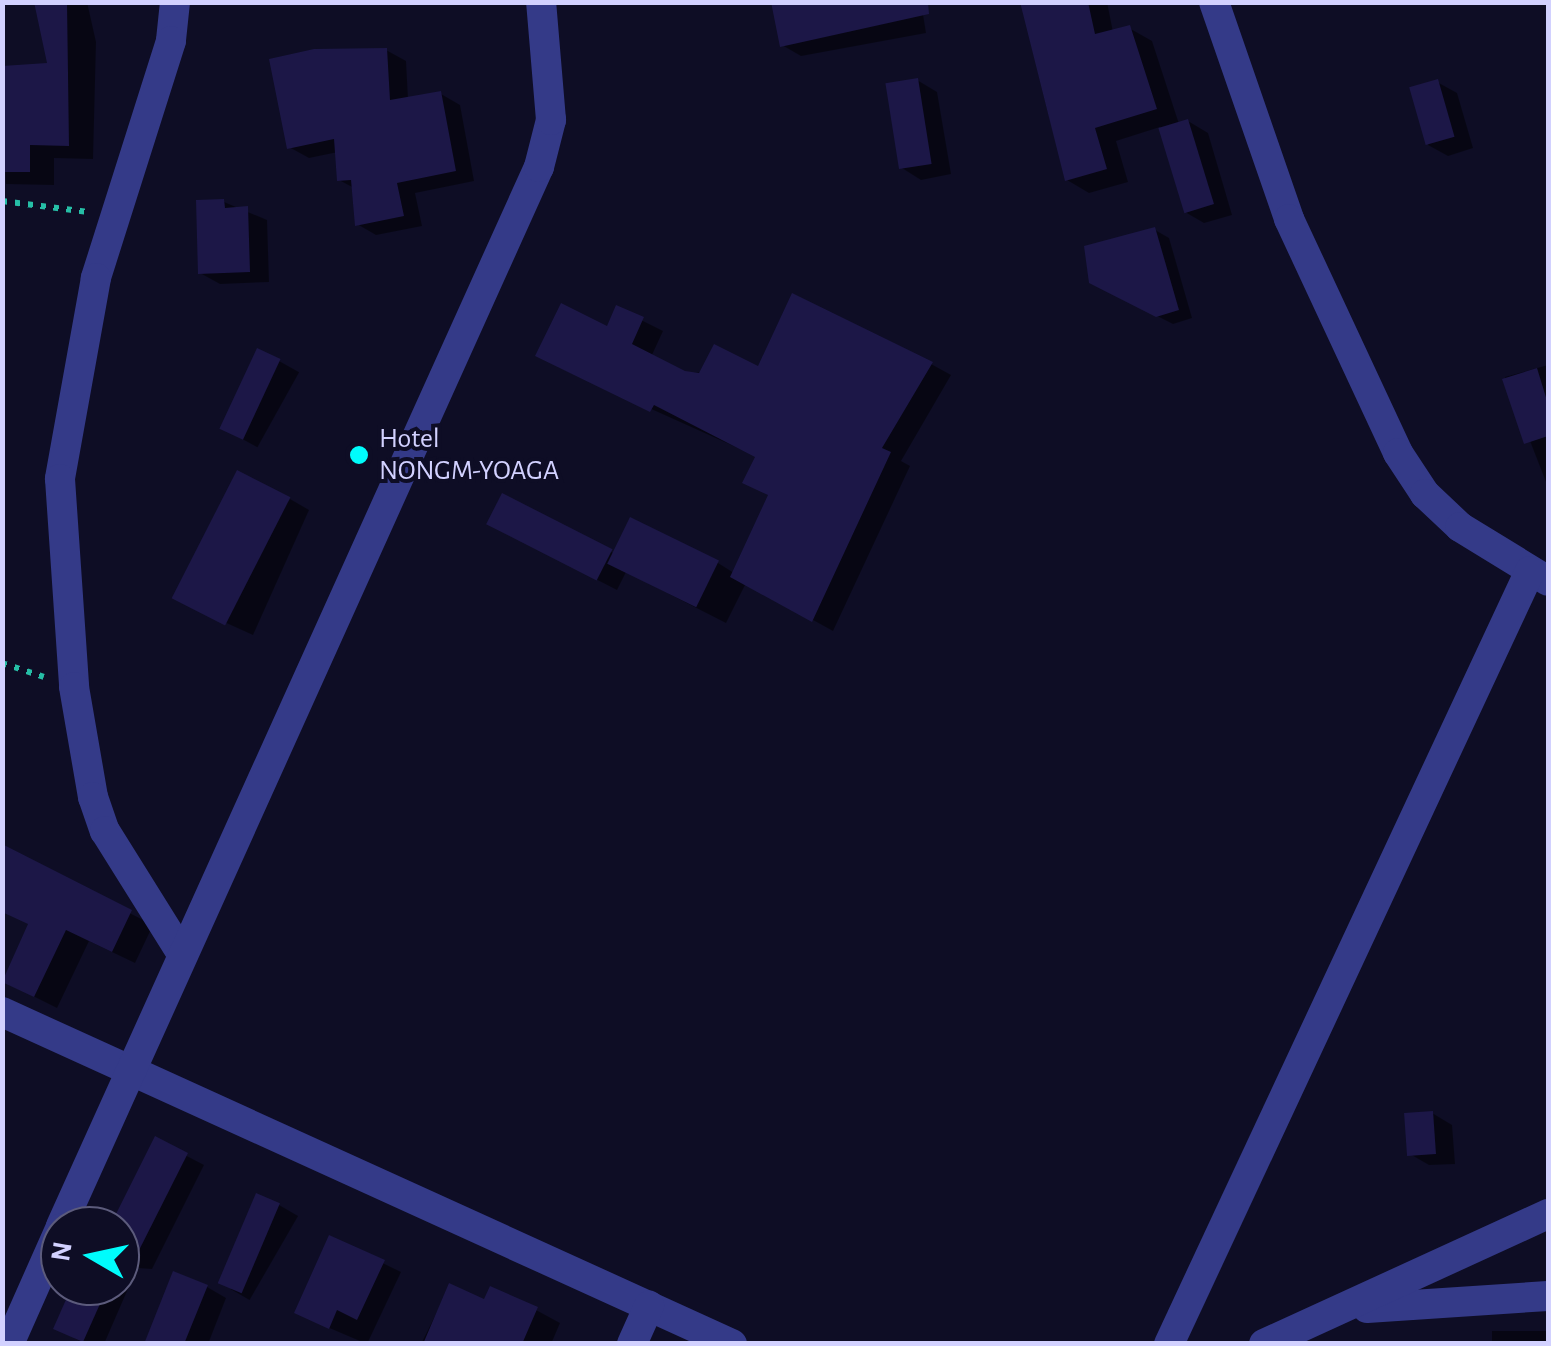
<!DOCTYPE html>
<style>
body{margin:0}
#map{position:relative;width:1551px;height:1346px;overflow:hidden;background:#0e0d25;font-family:"Alegreya Sans",sans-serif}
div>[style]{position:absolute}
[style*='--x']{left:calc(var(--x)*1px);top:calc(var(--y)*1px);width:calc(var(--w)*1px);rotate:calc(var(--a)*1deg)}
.shadow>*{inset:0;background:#0007;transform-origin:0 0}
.building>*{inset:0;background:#1c1747;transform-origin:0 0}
.path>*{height:6px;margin-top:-3px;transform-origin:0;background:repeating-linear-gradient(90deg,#26bea6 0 5px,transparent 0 13px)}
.street>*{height:30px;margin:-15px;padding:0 15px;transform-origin:15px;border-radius:15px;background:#343a88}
.dots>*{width:28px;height:28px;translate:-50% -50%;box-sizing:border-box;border:5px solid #0e0d25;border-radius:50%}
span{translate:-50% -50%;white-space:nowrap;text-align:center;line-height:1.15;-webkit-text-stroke:8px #0e0d25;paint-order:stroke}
.poi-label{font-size:28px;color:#d2d1ff}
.left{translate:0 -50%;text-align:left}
.frame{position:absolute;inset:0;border:5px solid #d2d1ff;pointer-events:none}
.north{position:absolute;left:40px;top:1206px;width:100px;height:100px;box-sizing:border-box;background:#0e0d25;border:2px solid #5c5b7c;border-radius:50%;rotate:279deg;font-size:28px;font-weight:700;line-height:40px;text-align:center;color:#d2d1ff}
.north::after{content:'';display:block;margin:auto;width:35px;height:45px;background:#00fcfc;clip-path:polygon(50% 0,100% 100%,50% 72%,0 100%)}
</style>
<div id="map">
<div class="shadow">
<div style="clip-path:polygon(37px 2px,87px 2px,96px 42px,93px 159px,54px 158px,54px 185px,6px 184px,2px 67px,50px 65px)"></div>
<div style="clip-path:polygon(921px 2px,926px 33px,801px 56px,782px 45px)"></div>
<div style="clip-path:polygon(1025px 2px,1107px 2px,1113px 32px,1129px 28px,1152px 41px,1179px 124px,1188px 121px,1208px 133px,1232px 215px,1204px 223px,1185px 212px,1160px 127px,1116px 141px,1128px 182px,1089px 193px,1067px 180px)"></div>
<div style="clip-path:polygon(386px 50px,406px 61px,408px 99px,441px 94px,460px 105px,474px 181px,415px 193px,422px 226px,376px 235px,357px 224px,354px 188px,339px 180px,338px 152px,309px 158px,289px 147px)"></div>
<div style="clip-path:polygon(917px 80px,937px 92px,951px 174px,921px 180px,902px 168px)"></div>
<div style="clip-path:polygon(1437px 82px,1457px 93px,1473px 148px,1448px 156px,1428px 145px)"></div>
<div style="clip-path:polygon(224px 202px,267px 220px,269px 282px,220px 284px,200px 273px)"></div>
<div style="clip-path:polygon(1155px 230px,1169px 238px,1192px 318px,1173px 324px,1106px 290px)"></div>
<div style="clip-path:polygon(617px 308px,663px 331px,651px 357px,684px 373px,931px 364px,951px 375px,901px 461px,910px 466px,833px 631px,746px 583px,726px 623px,626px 572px,617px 590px,508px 534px,503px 496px,615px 554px,718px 563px,734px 573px,770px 496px,758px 457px,558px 367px,608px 330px)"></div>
<div style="left:279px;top:361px;width:23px;height:86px;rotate:29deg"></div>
<div style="clip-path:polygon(1548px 365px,1548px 487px,1505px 377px)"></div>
<div style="clip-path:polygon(290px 499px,309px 510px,253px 635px,200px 611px)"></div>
<div style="clip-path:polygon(2px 848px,153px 925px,135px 963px,89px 941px,57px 1008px,27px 993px,30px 924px)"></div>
<div style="clip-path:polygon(1432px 1113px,1452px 1125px,1455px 1164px,1429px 1165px,1410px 1154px)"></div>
<div style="clip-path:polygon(156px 1140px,204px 1165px,152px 1269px,137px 1268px,104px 1344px,86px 1344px,74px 1338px,75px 1286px,120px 1286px,120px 1226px,113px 1226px)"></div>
<div style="left:279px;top:1205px;width:22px;height:97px;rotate:30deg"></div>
<div style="clip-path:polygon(331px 1238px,401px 1272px,367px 1344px,313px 1321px)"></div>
<div style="clip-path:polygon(450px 1286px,486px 1302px,536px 1310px,560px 1323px,551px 1344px,421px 1344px)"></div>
<div style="clip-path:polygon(207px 1287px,226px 1298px,208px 1344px,147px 1344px)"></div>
<div style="left:1548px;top:1331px;width:13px;height:56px;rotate:90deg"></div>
</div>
<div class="building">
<div style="clip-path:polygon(34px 2px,67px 2px,69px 146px,30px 145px,30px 172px,2px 172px,2px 66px,47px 63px)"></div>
<div style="clip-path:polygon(771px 2px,928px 2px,929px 14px,780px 47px)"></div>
<div style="clip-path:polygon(1020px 2px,1088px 2px,1095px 34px,1130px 25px,1157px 109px,1095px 128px,1107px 169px,1065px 181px)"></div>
<div style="clip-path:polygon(387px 48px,390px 100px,441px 91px,456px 171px,397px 183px,404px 216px,355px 226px,351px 180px,337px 181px,334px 139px,287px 149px,269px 59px,314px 49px)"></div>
<div style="left:918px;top:78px;width:87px;height:33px;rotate:81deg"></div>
<div style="left:1438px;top:79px;width:60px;height:30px;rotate:74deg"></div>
<div style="left:1188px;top:119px;width:89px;height:31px;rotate:73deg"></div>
<div style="clip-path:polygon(224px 199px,225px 208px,248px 206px,250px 272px,198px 274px,196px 200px)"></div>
<div style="clip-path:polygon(1155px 227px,1179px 310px,1156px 317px,1089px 283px,1084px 246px)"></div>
<div style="clip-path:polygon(792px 293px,933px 362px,882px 448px,891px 452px,812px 622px,730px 577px,768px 495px,742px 483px,755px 457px,654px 405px,650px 412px,535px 356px,561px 303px,607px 326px,616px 305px,644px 317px,632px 344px,685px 371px,699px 373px,714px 344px,758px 366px)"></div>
<div style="left:257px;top:348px;width:26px;height:89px;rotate:25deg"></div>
<div style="clip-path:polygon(1537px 368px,1548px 404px,1548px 436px,1524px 444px,1502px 379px)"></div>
<div style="left:237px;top:470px;width:60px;height:144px;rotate:27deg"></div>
<div style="left:502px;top:493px;width:124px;height:35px;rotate:27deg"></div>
<div style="left:630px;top:517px;width:99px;height:52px;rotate:26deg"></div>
<div style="clip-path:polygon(2px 844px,132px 910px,112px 952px,66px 930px,34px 997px,2px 982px,28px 924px,2px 912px)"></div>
<div style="left:1433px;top:1111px;width:43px;height:29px;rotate:86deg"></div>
<div style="clip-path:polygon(155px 1136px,188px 1153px,120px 1288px,115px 1216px)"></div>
<div style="left:256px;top:1193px;width:26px;height:98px;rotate:23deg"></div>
<div style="clip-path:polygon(329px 1235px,385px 1260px,357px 1320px,337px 1310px,329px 1329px,294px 1313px)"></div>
<div style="clip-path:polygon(173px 1271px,208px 1285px,184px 1344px,144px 1344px)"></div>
<div style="clip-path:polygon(449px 1283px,484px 1299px,490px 1286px,538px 1307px,522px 1344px,423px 1344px)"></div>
<div style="clip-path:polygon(72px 1286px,108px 1286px,83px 1342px,53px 1329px)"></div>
</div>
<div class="path">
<div style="--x:2;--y:201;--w:87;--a:7.3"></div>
<div style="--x:2;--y:663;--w:44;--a:18.4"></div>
</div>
<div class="street">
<div style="--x:175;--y:2;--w:39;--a:96"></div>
<div style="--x:171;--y:41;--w:249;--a:107.6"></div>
<div style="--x:96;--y:278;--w:204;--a:100.2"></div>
<div style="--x:60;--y:479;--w:208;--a:86.1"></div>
<div style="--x:74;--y:687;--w:112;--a:80.2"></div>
<div style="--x:93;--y:797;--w:36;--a:71"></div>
<div style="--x:105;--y:831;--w:142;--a:58"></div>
<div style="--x:1214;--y:2;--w:230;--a:70.9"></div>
<div style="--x:1289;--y:219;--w:258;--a:65"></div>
<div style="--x:1398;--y:453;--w:49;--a:56.6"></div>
<div style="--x:1425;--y:494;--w:48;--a:43.3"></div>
<div style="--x:1460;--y:527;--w:103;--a:31.5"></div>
<div style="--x:2;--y:1012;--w:802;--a:24.46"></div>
<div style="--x:61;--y:1226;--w:1162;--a:-65.71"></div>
<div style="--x:539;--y:167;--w:49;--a:-75.7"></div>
<div style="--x:551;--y:120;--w:118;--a:-94.8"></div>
<div style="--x:1367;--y:1308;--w:181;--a:-3.8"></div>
<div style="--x:9;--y:1344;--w:126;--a:-66.1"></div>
<div style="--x:632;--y:1344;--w:42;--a:-65.9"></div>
<div style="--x:1169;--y:1344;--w:853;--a:-64.97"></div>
<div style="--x:1264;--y:1344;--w:312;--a:-24.6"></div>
</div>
<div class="dots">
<div style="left:359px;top:455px;background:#00fcfc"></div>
</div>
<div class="poi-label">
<span class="left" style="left:379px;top:455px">Hotel<br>NONGM-YOAGA</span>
</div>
<div class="frame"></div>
<div class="north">N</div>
</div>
